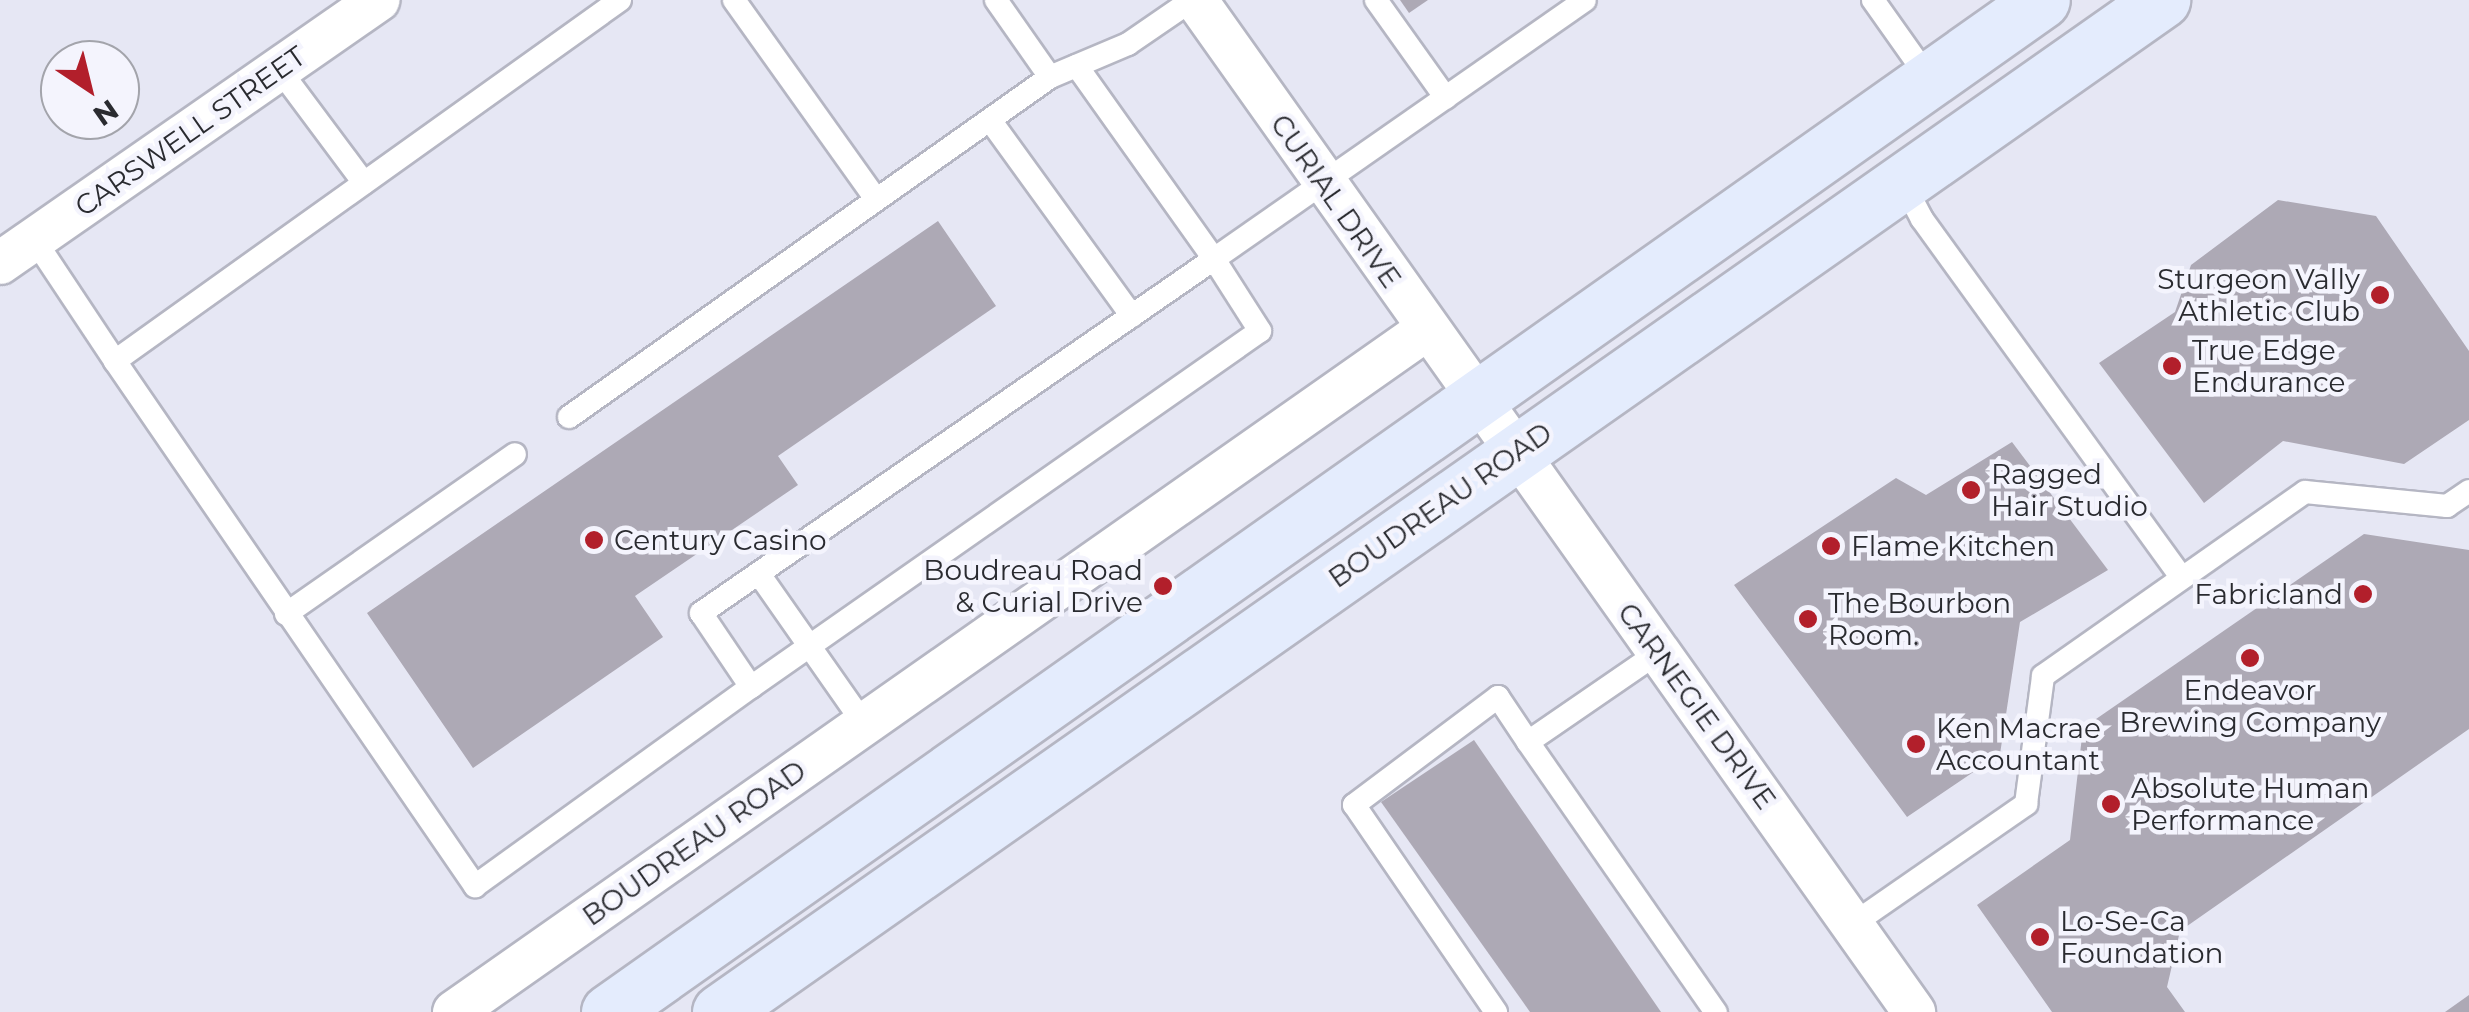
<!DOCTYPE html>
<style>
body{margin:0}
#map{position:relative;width:2469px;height:1012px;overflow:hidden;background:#e6e7f4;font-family:Montserrat,sans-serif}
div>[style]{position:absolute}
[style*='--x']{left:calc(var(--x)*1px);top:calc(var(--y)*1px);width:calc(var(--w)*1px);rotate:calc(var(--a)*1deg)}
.building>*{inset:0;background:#ada9b5}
.roads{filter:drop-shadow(2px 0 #b5b6c3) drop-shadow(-2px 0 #b5b6c3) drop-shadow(0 2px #b5b6c3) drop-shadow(0 -2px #b5b6c3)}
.service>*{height:22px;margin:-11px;padding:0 11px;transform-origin:11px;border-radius:11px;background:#fff}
.minor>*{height:42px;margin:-21px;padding:0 21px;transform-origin:21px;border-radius:21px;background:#fff}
.secondary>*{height:55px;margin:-27.5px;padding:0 27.5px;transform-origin:27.5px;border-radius:27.5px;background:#e4ecfd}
.dots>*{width:28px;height:28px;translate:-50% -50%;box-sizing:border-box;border:5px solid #f4f4fd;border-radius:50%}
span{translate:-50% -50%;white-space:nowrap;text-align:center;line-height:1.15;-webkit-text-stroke:9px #f4f4fd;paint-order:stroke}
.street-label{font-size:28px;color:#2a2b30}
.poi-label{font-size:28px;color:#2a2b30}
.right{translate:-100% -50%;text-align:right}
.left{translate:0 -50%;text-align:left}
.north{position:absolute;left:40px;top:40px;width:100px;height:100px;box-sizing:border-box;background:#f4f4fd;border:2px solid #a3a4ab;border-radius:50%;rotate:145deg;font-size:28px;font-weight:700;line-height:40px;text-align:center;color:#2a2b30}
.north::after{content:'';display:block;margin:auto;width:35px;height:45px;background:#b21f2b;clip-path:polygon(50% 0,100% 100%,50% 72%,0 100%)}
</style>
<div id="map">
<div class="building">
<div style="clip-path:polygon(1400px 0,1428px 0,1409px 13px)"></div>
<div style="clip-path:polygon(2278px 200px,2376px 216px,2469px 351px,2469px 420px,2404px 464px,2283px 441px,2204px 503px,2099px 363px,2175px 312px,2191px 265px)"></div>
<div style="clip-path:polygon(938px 221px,996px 306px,778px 456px,798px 485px,635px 596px,663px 637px,473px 768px,367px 613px)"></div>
<div style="clip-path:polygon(2012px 442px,2108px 570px,2020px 622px,2000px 754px,1907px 817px,1734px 585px,1896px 478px,1926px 495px)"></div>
<div style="clip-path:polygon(2364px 534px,2469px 550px,2469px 729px,2180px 931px,2167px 987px,2185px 1012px,2052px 1012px,1977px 905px,2070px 840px,2083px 728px)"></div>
<div style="clip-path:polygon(1474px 740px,1661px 1012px,1530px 1012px,1381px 802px)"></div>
<div style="clip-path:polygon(2469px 995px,2469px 1012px,2445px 1012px)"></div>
</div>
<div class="roads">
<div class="service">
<div style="--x:620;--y:0;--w:621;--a:144.44"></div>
<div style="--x:115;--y:361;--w:637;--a:55.56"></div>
<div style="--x:475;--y:886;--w:340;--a:-35.8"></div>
<div style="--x:751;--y:687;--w:89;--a:-124"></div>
<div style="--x:701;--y:613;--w:623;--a:-34.61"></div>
<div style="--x:1214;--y:259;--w:237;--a:-125.4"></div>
<div style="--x:734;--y:0;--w:244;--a:54.5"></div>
<div style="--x:996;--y:0;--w:94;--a:55"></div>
<div style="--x:1376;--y:0;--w:120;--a:54.5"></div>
<div style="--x:1873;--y:0;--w:97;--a:54.7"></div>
<div style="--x:279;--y:69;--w:142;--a:53.3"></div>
<div style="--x:990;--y:120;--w:242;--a:54.1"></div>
<div style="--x:1902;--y:181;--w:43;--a:62.2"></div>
<div style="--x:1922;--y:219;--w:443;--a:54.1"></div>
<div style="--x:34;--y:239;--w:146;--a:56.4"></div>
<div style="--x:569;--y:417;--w:589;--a:-35.25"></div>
<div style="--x:1050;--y:77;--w:85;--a:-22.9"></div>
<div style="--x:1128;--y:44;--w:78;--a:-34.5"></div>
<div style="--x:759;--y:574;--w:183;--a:55"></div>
<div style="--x:286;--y:614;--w:279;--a:-34.9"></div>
<div style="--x:751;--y:687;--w:621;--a:-34.97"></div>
<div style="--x:1260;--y:331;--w:85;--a:-122.6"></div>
<div style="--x:1214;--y:259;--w:452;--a:-34.9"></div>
<div style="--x:1528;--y:742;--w:329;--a:55.2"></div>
<div style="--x:1853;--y:924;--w:211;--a:-34.7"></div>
<div style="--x:2026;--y:804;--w:129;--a:-82.4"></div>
<div style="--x:2043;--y:676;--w:320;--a:-35.1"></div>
<div style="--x:2305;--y:492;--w:143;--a:5.6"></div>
<div style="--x:2447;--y:506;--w:27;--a:-34"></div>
<div style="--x:1496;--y:1012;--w:251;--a:-124.4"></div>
<div style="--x:1354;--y:805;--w:180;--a:-36.9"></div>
<div style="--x:1498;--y:697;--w:54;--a:56.3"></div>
<div style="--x:1528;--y:742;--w:159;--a:-34.5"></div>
</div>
<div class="minor">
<div style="--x:1196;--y:0;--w:1241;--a:54.64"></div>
<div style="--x:0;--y:263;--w:461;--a:-34.8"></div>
<div style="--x:454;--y:1012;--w:1187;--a:-35.06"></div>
</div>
<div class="secondary">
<div style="--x:609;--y:1012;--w:1754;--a:-35.23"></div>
<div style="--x:720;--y:1012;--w:1762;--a:-35.06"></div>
</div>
</div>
<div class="dots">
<div style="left:2380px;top:295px;background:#b21f2b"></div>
<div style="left:2172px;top:366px;background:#b21f2b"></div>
<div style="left:1971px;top:490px;background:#b21f2b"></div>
<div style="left:594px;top:540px;background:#b21f2b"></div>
<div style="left:1831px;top:546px;background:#b21f2b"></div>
<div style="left:1163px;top:586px;background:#b21f2b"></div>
<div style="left:2363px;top:594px;background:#b21f2b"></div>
<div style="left:1808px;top:619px;background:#b21f2b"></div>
<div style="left:2250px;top:658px;background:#b21f2b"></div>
<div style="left:1916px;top:744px;background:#b21f2b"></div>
<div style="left:2111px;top:804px;background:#b21f2b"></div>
<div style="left:2040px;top:937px;background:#b21f2b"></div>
</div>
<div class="street-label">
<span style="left:190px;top:131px;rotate:-35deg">CARSWELL STREET</span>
<span style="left:1336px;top:201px;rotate:55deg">CURIAL DRIVE</span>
<span style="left:1440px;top:505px;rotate:-35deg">BOUDREAU ROAD</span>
<span style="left:1697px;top:706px;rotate:54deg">CARNEGIE DRIVE</span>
<span style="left:694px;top:843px;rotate:-35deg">BOUDREAU ROAD</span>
</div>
<div class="poi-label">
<span class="right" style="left:2360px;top:295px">Sturgeon Vally<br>Athletic Club</span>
<span class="left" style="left:2192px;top:366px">True Edge<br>Endurance</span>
<span class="left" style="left:1991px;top:490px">Ragged<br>Hair Studio</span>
<span class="left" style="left:614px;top:540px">Century Casino</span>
<span class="left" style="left:1851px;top:546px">Flame Kitchen</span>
<span class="right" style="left:1143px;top:586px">Boudreau Road<br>&amp; Curial Drive</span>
<span class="right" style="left:2343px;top:594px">Fabricland</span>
<span class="left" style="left:1828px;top:619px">The Bourbon<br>Room.</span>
<span style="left:2250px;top:706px">Endeavor<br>Brewing Company</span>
<span class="left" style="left:1936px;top:744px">Ken Macrae<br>Accountant</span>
<span class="left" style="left:2131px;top:804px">Absolute Human<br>Performance</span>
<span class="left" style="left:2060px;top:937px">Lo-Se-Ca<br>Foundation</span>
</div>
<div class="north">N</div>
</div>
